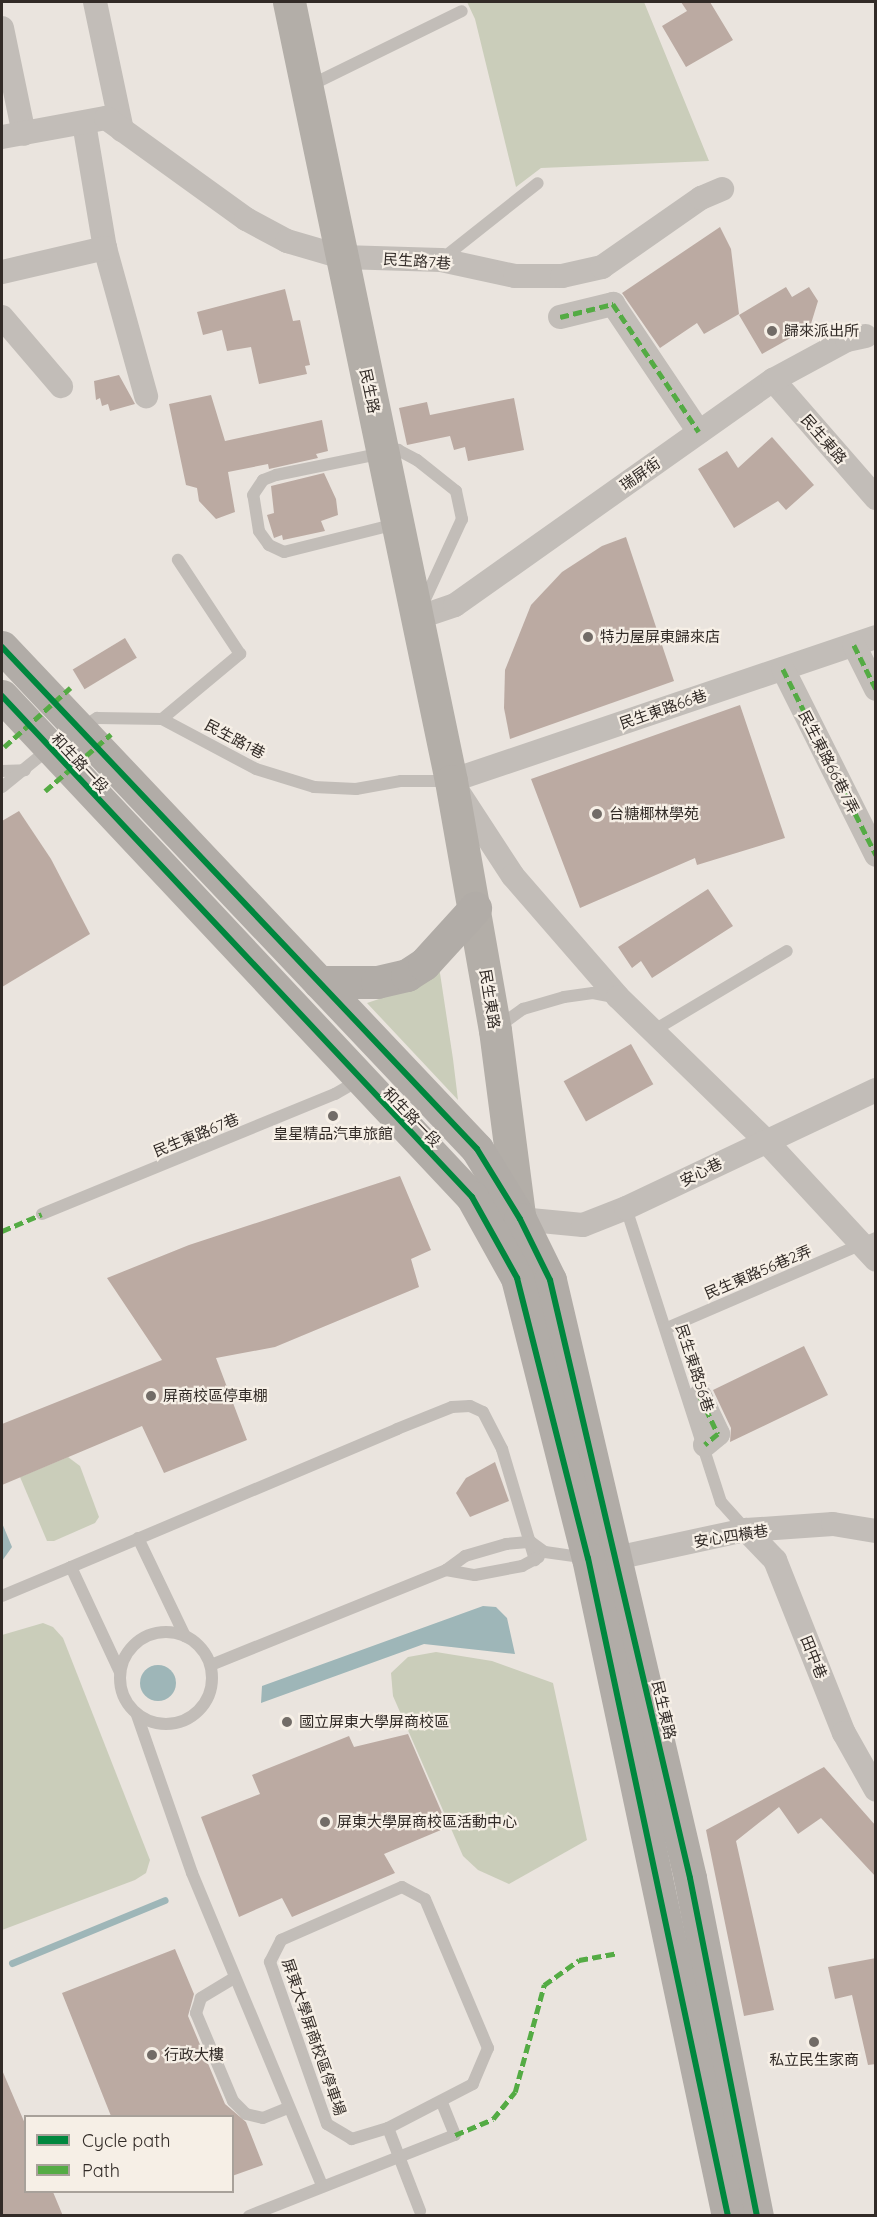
<!DOCTYPE html>
<meta charset="utf-8">
<style>
body{margin:0}
#map{position:relative;width:877px;height:2217px;overflow:hidden;background:#eae4de;font-family:Quicksand,"Noto Sans TC",sans-serif}
div>[style]{position:absolute}
[style*='--x']{left:calc(var(--x)*1px);top:calc(var(--y)*1px);width:calc(var(--w)*1px);rotate:calc(var(--a)*1deg)}
.green>*{inset:0;background:#cacdba}
.water>*{inset:0;background:#9eb6b8}
.round{border-radius:50%}
.stream>*{height:7px;margin:-3.5px;padding:0 3.5px;transform-origin:3.5px;border-radius:3.5px;background:#9eb6b8}
.building>*{inset:0;background:#bbaaa2;transform-origin:0 0}
.lane>*{height:12px;margin:-6px;padding:0 6px;transform-origin:6px;border-radius:6px;background:#c2bdb8}
.lane>.ring{margin:-6px;padding:0;box-sizing:content-box;background:none;border:12px solid #c2bdb8;border-radius:50%}
.street>*{height:24px;margin:-12px;padding:0 12px;transform-origin:12px;border-radius:12px;background:#c2bdb8}
.secondary>*{height:33px;margin:-16.5px;padding:0 16.5px;transform-origin:16.5px;border-radius:16.5px;background:#b3aea8}
.primary>*{height:33px;margin:-16.5px;padding:0 16.5px;transform-origin:16.5px;border-radius:16.5px;background:#b1aca7}
.quiet>*{height:4.5px;margin-top:-2.25px;transform-origin:0;background:repeating-linear-gradient(90deg,#54ab44 0 9px,transparent 0 13.5px)}
.cycleway>*{height:6px;margin:-3px;padding:0 3px;transform-origin:3px;border-radius:3px;background:#00873e}
.dots>*{width:16px;height:16px;translate:-50% -50%;box-sizing:border-box;border:3px solid #f6efe6;border-radius:50%}
span{translate:-50% -50%;white-space:nowrap;text-align:center;line-height:1.15;-webkit-text-stroke:4.5px #f6efe6;paint-order:stroke}
.street-label{font-size:15px;color:#322b27}
.poi-label{font-size:15px;color:#322b27}
.left{translate:0 -50%;text-align:left}
.frame{position:absolute;inset:0;border:3px solid #322b27;pointer-events:none}
.legend{position:absolute;left:24px;top:2115px;width:210px;height:78px;box-sizing:border-box;background:#f6efe6;border:2px solid #a8a19a;margin:0;padding:8px 10px;list-style:none;font-size:18px;color:#322b27}
.legend li{display:flex;align-items:center;gap:12px;height:30px}
.legend b{width:30px;border:2px solid #a8a19a}
</style>
<div id="map">
<div class="green">
<div style="clip-path:polygon(467px 2px,644px 2px,709px 161px,541px 168px,516px 187px,475px 19px)"></div>
<div style="clip-path:polygon(438px 960px,453px 1059px,458px 1100px,367px 1003px,403px 991px)"></div>
<div style="clip-path:polygon(68px 1457px,80px 1466px,99px 1517px,95px 1523px,54px 1541px,47px 1541px,20px 1477px)"></div>
<div style="clip-path:polygon(43px 1623px,53px 1627px,63px 1638px,150px 1860px,146px 1873px,135px 1880px,2px 1930px,2px 1635px)"></div>
<div style="clip-path:polygon(436px 1652px,492px 1661px,553px 1683px,587px 1840px,509px 1884px,478px 1870px,463px 1856px,393px 1696px,391px 1673px,408px 1657px)"></div>
</div>
<div class="water">
<div style="clip-path:polygon(2px 1523px,12px 1547px,2px 1561px)"></div>
<div style="clip-path:polygon(483px 1606px,496px 1607px,507px 1618px,515px 1654px,424px 1644px,261px 1703px,262px 1686px)"></div>
<div class="round" style="left:140px;top:1665px;width:36px;height:36px"></div>
</div>
<div class="stream">
<div style="--x:12;--y:1963;--w:165;--a:-22.4"></div>
</div>
<div class="building">
<div style="clip-path:polygon(681px 2px,710px 2px,733px 40px,686px 67px,662px 26px,687px 11px)"></div>
<div style="clip-path:polygon(720px 227px,731px 249px,739px 314px,704px 334px,697px 323px,660px 348px,622px 293px)"></div>
<div style="clip-path:polygon(786px 287px,792px 297px,809px 287px,818px 301px,810px 327px,762px 354px,739px 315px)"></div>
<div style="clip-path:polygon(285px 289px,293px 321px,300px 320px,310px 365px,305px 366px,307px 374px,259px 384px,251px 347px,227px 351px,222px 330px,203px 335px,197px 312px)"></div>
<div style="clip-path:polygon(119px 375px,135px 404px,110px 411px,108px 404px,102px 406px,100px 398px,96px 400px,94px 381px)"></div>
<div style="clip-path:polygon(211px 395px,225px 441px,322px 420px,328px 451px,316px 454px,318px 458px,269px 469px,268px 464px,228px 472px,235px 512px,216px 519px,199px 501px,197px 488px,186px 485px,169px 404px)"></div>
<div style="clip-path:polygon(514px 398px,524px 450px,468px 461px,465px 447px,454px 450px,450px 436px,407px 445px,399px 408px,427px 402px,430px 415px)"></div>
<div style="clip-path:polygon(772px 437px,814px 485px,786px 510px,778px 501px,734px 528px,698px 469px,727px 451px,738px 468px)"></div>
<div style="clip-path:polygon(324px 473px,336px 499px,338px 515px,321px 521px,325px 531px,283px 540px,282px 535px,274px 538px,267px 515px,274px 513px,271px 486px)"></div>
<div style="clip-path:polygon(626px 537px,674px 681px,510px 739px,504px 708px,505px 670px,531px 605px,562px 572px,602px 546px)"></div>
<div style="left:125px;top:638px;width:23px;height:61px;rotate:59deg"></div>
<div style="clip-path:polygon(740px 705px,785px 838px,697px 865px,695px 858px,580px 908px,531px 779px)"></div>
<div style="clip-path:polygon(19px 811px,51px 859px,90px 934px,2px 987px,2px 821px)"></div>
<div style="clip-path:polygon(708px 889px,733px 926px,652px 978px,641px 961px,632px 968px,618px 947px)"></div>
<div style="left:631px;top:1044px;width:46px;height:77px;rotate:61deg"></div>
<div style="clip-path:polygon(400px 1176px,431px 1250px,411px 1259px,419px 1287px,275px 1347px,216px 1358px,247px 1440px,164px 1473px,142px 1426px,2px 1485px,2px 1424px,162px 1360px,107px 1278px,189px 1245px)"></div>
<div style="clip-path:polygon(804px 1346px,828px 1395px,730px 1442px,731px 1428px,713px 1390px)"></div>
<div style="clip-path:polygon(495px 1462px,509px 1501px,470px 1517px,456px 1493px,466px 1478px)"></div>
<div style="clip-path:polygon(408px 1734px,448px 1827px,384px 1854px,395px 1873px,292px 1917px,282px 1898px,239px 1917px,201px 1817px,260px 1794px,252px 1775px,264px 1770px,349px 1736px,354px 1747px)"></div>
<div style="clip-path:polygon(824px 1767px,876px 1826px,876px 1877px,821px 1818px,798px 1834px,779px 1807px,736px 1841px,774px 2010px,744px 2016px,706px 1830px)"></div>
<div style="clip-path:polygon(175px 1949px,194px 1994px,188px 2016px,225px 2104px,246px 2122px,263px 2165px,232px 2176px,232px 2116px,111px 2116px,62px 1993px)"></div>
<div style="clip-path:polygon(876px 1958px,876px 2064px,868px 2065px,852px 1995px,835px 1999px,828px 1967px)"></div>
<div style="clip-path:polygon(2px 2070px,26px 2126px,26px 2192px,53px 2192px,63px 2216px,2px 2216px)"></div>
</div>
<div class="lane">
<div style="--x:309;--y:86;--w:170;--a:-26.1"></div>
<div style="--x:442;--y:259;--w:122;--a:-38.4"></div>
<div style="--x:396;--y:524;--w:115;--a:166"></div>
<div style="--x:284;--y:552;--w:17;--a:-155"></div>
<div style="--x:269;--y:545;--w:17;--a:-126"></div>
<div style="--x:259;--y:531;--w:36;--a:-99"></div>
<div style="--x:253;--y:495;--w:18;--a:-56"></div>
<div style="--x:263;--y:480;--w:14;--a:-21"></div>
<div style="--x:276;--y:475;--w:125;--a:-11.6"></div>
<div style="--x:398;--y:450;--w:21;--a:28"></div>
<div style="--x:417;--y:460;--w:50;--a:38.5"></div>
<div style="--x:456;--y:491;--w:29;--a:78"></div>
<div style="--x:462;--y:519;--w:98;--a:114.7"></div>
<div style="--x:162;--y:719;--w:102;--a:-39.8"></div>
<div style="--x:240;--y:654;--w:113;--a:-123.4"></div>
<div style="--x:2;--y:771;--w:23;--a:-2"></div>
<div style="--x:2;--y:787;--w:62;--a:-39.1"></div>
<div style="--x:50;--y:748;--w:56;--a:-32.6"></div>
<div style="--x:97;--y:718;--w:65;--a:0.9"></div>
<div style="--x:162;--y:719;--w:106;--a:28"></div>
<div style="--x:256;--y:769;--w:61;--a:17.2"></div>
<div style="--x:314;--y:787;--w:42;--a:2.7"></div>
<div style="--x:356;--y:789;--w:46;--a:-10.1"></div>
<div style="--x:401;--y:781;--w:49;--a:0"></div>
<div style="--x:498;--y:1027;--w:31;--a:-36"></div>
<div style="--x:523;--y:1009;--w:43;--a:-16.3"></div>
<div style="--x:564;--y:997;--w:29;--a:-8"></div>
<div style="--x:593;--y:993;--w:21;--a:11"></div>
<div style="--x:651;--y:1032;--w:158;--a:-30.8"></div>
<div style="--x:626;--y:1208;--w:309;--a:72.1"></div>
<div style="--x:721;--y:1502;--w:38;--a:48"></div>
<div style="--x:42;--y:1214;--w:317;--a:-22.3"></div>
<div style="--x:335;--y:1094;--w:28;--a:-30"></div>
<div style="--x:667;--y:1328;--w:228;--a:-23.3"></div>
<div style="--x:138;--y:1538;--w:109;--a:64.4"></div>
<div style="--x:71;--y:1567;--w:354;--a:-22.9"></div>
<div style="--x:397;--y:1429;--w:59;--a:-21.8"></div>
<div style="--x:452;--y:1407;--w:18;--a:-3"></div>
<div style="--x:470;--y:1406;--w:14;--a:25"></div>
<div style="--x:483;--y:1412;--w:42;--a:62.8"></div>
<div style="--x:502;--y:1449;--w:116;--a:73.4"></div>
<div style="--x:446;--y:1570;--w:29;--a:10"></div>
<div style="--x:475;--y:1575;--w:48;--a:-10.8"></div>
<div style="--x:522;--y:1566;--w:19;--a:-28"></div>
<div style="--x:2;--y:1596;--w:75;--a:-22.8"></div>
<div style="--x:71;--y:1567;--w:116;--a:65"></div>
<div class="ring" style="left:120px;top:1632px;width:80px;height:80px"></div>
<div style="--x:211;--y:1665;--w:253;--a:-22"></div>
<div style="--x:446;--y:1570;--w:24;--a:-36"></div>
<div style="--x:465;--y:1556;--w:43;--a:-16.3"></div>
<div style="--x:506;--y:1544;--w:25;--a:-5"></div>
<div style="--x:531;--y:1542;--w:17;--a:36"></div>
<div style="--x:545;--y:1552;--w:42;--a:8.1"></div>
<div style="--x:137;--y:1715;--w:167;--a:70.8"></div>
<div style="--x:192;--y:1873;--w:339;--a:67.4"></div>
<div style="--x:402;--y:1887;--w:26;--a:28"></div>
<div style="--x:425;--y:1899;--w:162;--a:67.1"></div>
<div style="--x:488;--y:2048;--w:39;--a:113"></div>
<div style="--x:473;--y:2084;--w:96;--a:152.6"></div>
<div style="--x:388;--y:2128;--w:38;--a:163"></div>
<div style="--x:352;--y:2139;--w:29;--a:-149"></div>
<div style="--x:327;--y:2124;--w:172;--a:-109.4"></div>
<div style="--x:270;--y:1962;--w:25;--a:-63"></div>
<div style="--x:281;--y:1940;--w:132;--a:-23.7"></div>
<div style="--x:234;--y:1978;--w:39;--a:149"></div>
<div style="--x:201;--y:1998;--w:16;--a:108"></div>
<div style="--x:196;--y:2013;--w:95;--a:67.2"></div>
<div style="--x:233;--y:2101;--w:18;--a:45"></div>
<div style="--x:246;--y:2114;--w:17;--a:13"></div>
<div style="--x:263;--y:2118;--w:27;--a:-22"></div>
<div style="--x:388;--y:2128;--w:89;--a:68.9"></div>
<div style="--x:249;--y:2216;--w:221;--a:-21.5"></div>
<div style="--x:455;--y:2135;--w:35;--a:-112"></div>
</div>
<div class="street">
<div style="--x:95;--y:2;--w:131;--a:78.1"></div>
<div style="--x:2;--y:28;--w:108;--a:78.3"></div>
<div style="--x:84;--y:123;--w:127;--a:80.5"></div>
<div style="--x:105;--y:248;--w:154;--a:74.5"></div>
<div style="--x:2;--y:137;--w:106;--a:-10.4"></div>
<div style="--x:106;--y:118;--w:173;--a:35.8"></div>
<div style="--x:246;--y:219;--w:47;--a:28.2"></div>
<div style="--x:287;--y:241;--w:57;--a:16.2"></div>
<div style="--x:342;--y:257;--w:99;--a:1.7"></div>
<div style="--x:441;--y:260;--w:76;--a:12.2"></div>
<div style="--x:515;--y:276;--w:47;--a:0"></div>
<div style="--x:562;--y:276;--w:41;--a:-12.7"></div>
<div style="--x:602;--y:267;--w:121;--a:-34.9"></div>
<div style="--x:701;--y:198;--w:23;--a:-23"></div>
<div style="--x:2;--y:272;--w:106;--a:-13.1"></div>
<div style="--x:2;--y:317;--w:91;--a:49.5"></div>
<div style="--x:560;--y:317;--w:55;--a:-13.8"></div>
<div style="--x:613;--y:304;--w:154;--a:56.1"></div>
<div style="--x:773;--y:380;--w:157;--a:48.9"></div>
<div style="--x:417;--y:618;--w:40;--a:-18.9"></div>
<div style="--x:455;--y:605;--w:390;--a:-35.3"></div>
<div style="--x:773;--y:380;--w:84;--a:-28.4"></div>
<div style="--x:847;--y:340;--w:19;--a:-12"></div>
<div style="--x:876;--y:637;--w:449;--a:161.3"></div>
<div style="--x:451;--y:781;--w:113;--a:56.9"></div>
<div style="--x:513;--y:876;--w:160;--a:49"></div>
<div style="--x:618;--y:997;--w:205;--a:44.2"></div>
<div style="--x:765;--y:1140;--w:163;--a:47.2"></div>
<div style="--x:854;--y:645;--w:49;--a:63.4"></div>
<div style="--x:783;--y:669;--w:208;--a:63.4"></div>
<div style="--x:520;--y:1219;--w:63;--a:5.4"></div>
<div style="--x:583;--y:1225;--w:46;--a:-21.6"></div>
<div style="--x:626;--y:1208;--w:276;--a:-25.3"></div>
<div style="--x:700;--y:1396;--w:42;--a:64.7"></div>
<div style="--x:718;--y:1434;--w:17;--a:140"></div>
<div style="--x:746;--y:1530;--w:42;--a:46"></div>
<div style="--x:775;--y:1560;--w:186;--a:68.3"></div>
<div style="--x:844;--y:1733;--w:65;--a:60.7"></div>
<div style="--x:600;--y:1558;--w:16;--a:0"></div>
<div style="--x:616;--y:1558;--w:133;--a:-12.2"></div>
<div style="--x:746;--y:1530;--w:87;--a:-3.9"></div>
<div style="--x:833;--y:1524;--w:44;--a:9.2"></div>
</div>
<div class="secondary">
<div style="--x:289;--y:2;--w:796;--a:78.25"></div>
<div style="--x:451;--y:781;--w:253;--a:80"></div>
<div style="--x:495;--y:1030;--w:195;--a:82.6"></div>
</div>
<div class="primary">
<div style="--x:2;--y:647;--w:691;--a:46.58"></div>
<div style="--x:477;--y:1149;--w:82;--a:58.4"></div>
<div style="--x:520;--y:1219;--w:68;--a:63.8"></div>
<div style="--x:550;--y:1280;--w:614;--a:76.82"></div>
<div style="--x:690;--y:1878;--w:345;--a:78.8"></div>
<div style="--x:2;--y:696;--w:687;--a:46.83"></div>
<div style="--x:472;--y:1197;--w:93;--a:60.9"></div>
<div style="--x:517;--y:1278;--w:289;--a:75.8"></div>
<div style="--x:588;--y:1558;--w:673;--a:77.99"></div>
<div style="--x:319;--y:982;--w:58;--a:0"></div>
<div style="--x:377;--y:982;--w:31;--a:-13"></div>
<div style="--x:407;--y:975;--w:20;--a:-33"></div>
<div style="--x:424;--y:964;--w:76;--a:-47.7"></div>
</div>
<div class="quiet">
<div style="--x:560;--y:317;--w:55;--a:-13.8"></div>
<div style="--x:613;--y:304;--w:154;--a:56.1"></div>
<div style="--x:854;--y:645;--w:49;--a:63.4"></div>
<div style="--x:783;--y:669;--w:208;--a:63.4"></div>
<div style="--x:4;--y:747;--w:89;--a:-41.8"></div>
<div style="--x:45;--y:791;--w:87;--a:-40.8"></div>
<div style="--x:2;--y:1231;--w:43;--a:-23"></div>
<div style="--x:700;--y:1396;--w:42;--a:64.7"></div>
<div style="--x:718;--y:1434;--w:17;--a:140"></div>
<div style="--x:455;--y:2135;--w:41;--a:-22.8"></div>
<div style="--x:493;--y:2119;--w:35;--a:-51"></div>
<div style="--x:515;--y:2092;--w:111;--a:-74.8"></div>
<div style="--x:544;--y:1985;--w:43;--a:-35.5"></div>
<div style="--x:579;--y:1960;--w:40;--a:-10"></div>
</div>
<div class="cycleway">
<div style="--x:2;--y:647;--w:691;--a:46.58"></div>
<div style="--x:477;--y:1149;--w:82;--a:58.4"></div>
<div style="--x:520;--y:1219;--w:68;--a:63.8"></div>
<div style="--x:550;--y:1280;--w:614;--a:76.82"></div>
<div style="--x:690;--y:1878;--w:345;--a:78.8"></div>
<div style="--x:2;--y:696;--w:687;--a:46.83"></div>
<div style="--x:472;--y:1197;--w:93;--a:60.9"></div>
<div style="--x:517;--y:1278;--w:289;--a:75.8"></div>
<div style="--x:588;--y:1558;--w:673;--a:77.99"></div>
</div>
<div class="dots">
<div style="left:772px;top:331px;background:#726c67"></div>
<div style="left:588px;top:637px;background:#726c67"></div>
<div style="left:597px;top:814px;background:#726c67"></div>
<div style="left:333px;top:1116px;background:#726c67"></div>
<div style="left:151px;top:1396px;background:#726c67"></div>
<div style="left:287px;top:1722px;background:#726c67"></div>
<div style="left:325px;top:1822px;background:#726c67"></div>
<div style="left:814px;top:2042px;background:#726c67"></div>
<div style="left:152px;top:2055px;background:#726c67"></div>
</div>
<div class="street-label">
<span style="left:417px;top:261px;rotate:4deg">民生路7巷</span>
<span style="left:370px;top:391px;rotate:78deg">民生路</span>
<span style="left:824px;top:439px;rotate:49deg">民生東路</span>
<span style="left:640px;top:474px;rotate:-35deg">瑞屏街</span>
<span style="left:663px;top:709px;rotate:-19deg">民生東路66巷</span>
<span style="left:235px;top:739px;rotate:28deg">民生路1巷</span>
<span style="left:829px;top:762px;rotate:63deg">民生東路66巷7弄</span>
<span style="left:80px;top:763px;rotate:47deg">和生路一段</span>
<span style="left:490px;top:999px;rotate:81deg">民生東路</span>
<span style="left:412px;top:1117px;rotate:46deg">和生路一段</span>
<span style="left:196px;top:1135px;rotate:-22deg">民生東路67巷</span>
<span style="left:701px;top:1172px;rotate:-26deg">安心巷</span>
<span style="left:758px;top:1272px;rotate:-23deg">民生東路56巷2弄</span>
<span style="left:695px;top:1368px;rotate:72deg">民生東路56巷</span>
<span style="left:731px;top:1536px;rotate:-9deg">安心四橫巷</span>
<span style="left:814px;top:1657px;rotate:68deg">田中巷</span>
<span style="left:664px;top:1710px;rotate:77deg">民生東路</span>
<span style="left:314px;top:2037px;rotate:71deg">屏東大學屏商校區停車場</span>
</div>
<div class="poi-label">
<span class="left" style="left:784px;top:331px">歸來派出所</span>
<span class="left" style="left:600px;top:637px">特力屋屏東歸來店</span>
<span class="left" style="left:609px;top:814px">台糖椰林學苑</span>
<span style="left:333px;top:1134px">皇星精品汽車旅館</span>
<span class="left" style="left:163px;top:1396px">屏商校區停車棚</span>
<span class="left" style="left:299px;top:1722px">國立屏東大學屏商校區</span>
<span class="left" style="left:337px;top:1822px">屏東大學屏商校區活動中心</span>
<span class="left" style="left:164px;top:2055px">行政大樓</span>
<span style="left:814px;top:2060px">私立民生家商</span>
</div>
<div class="frame"></div>
<ul class="legend">
<li><b style="height:8px;background:#00873e"></b>Cycle path</li>
<li><b style="height:8px;background:#54ab44"></b>Path</li>
</ul>
</div>
